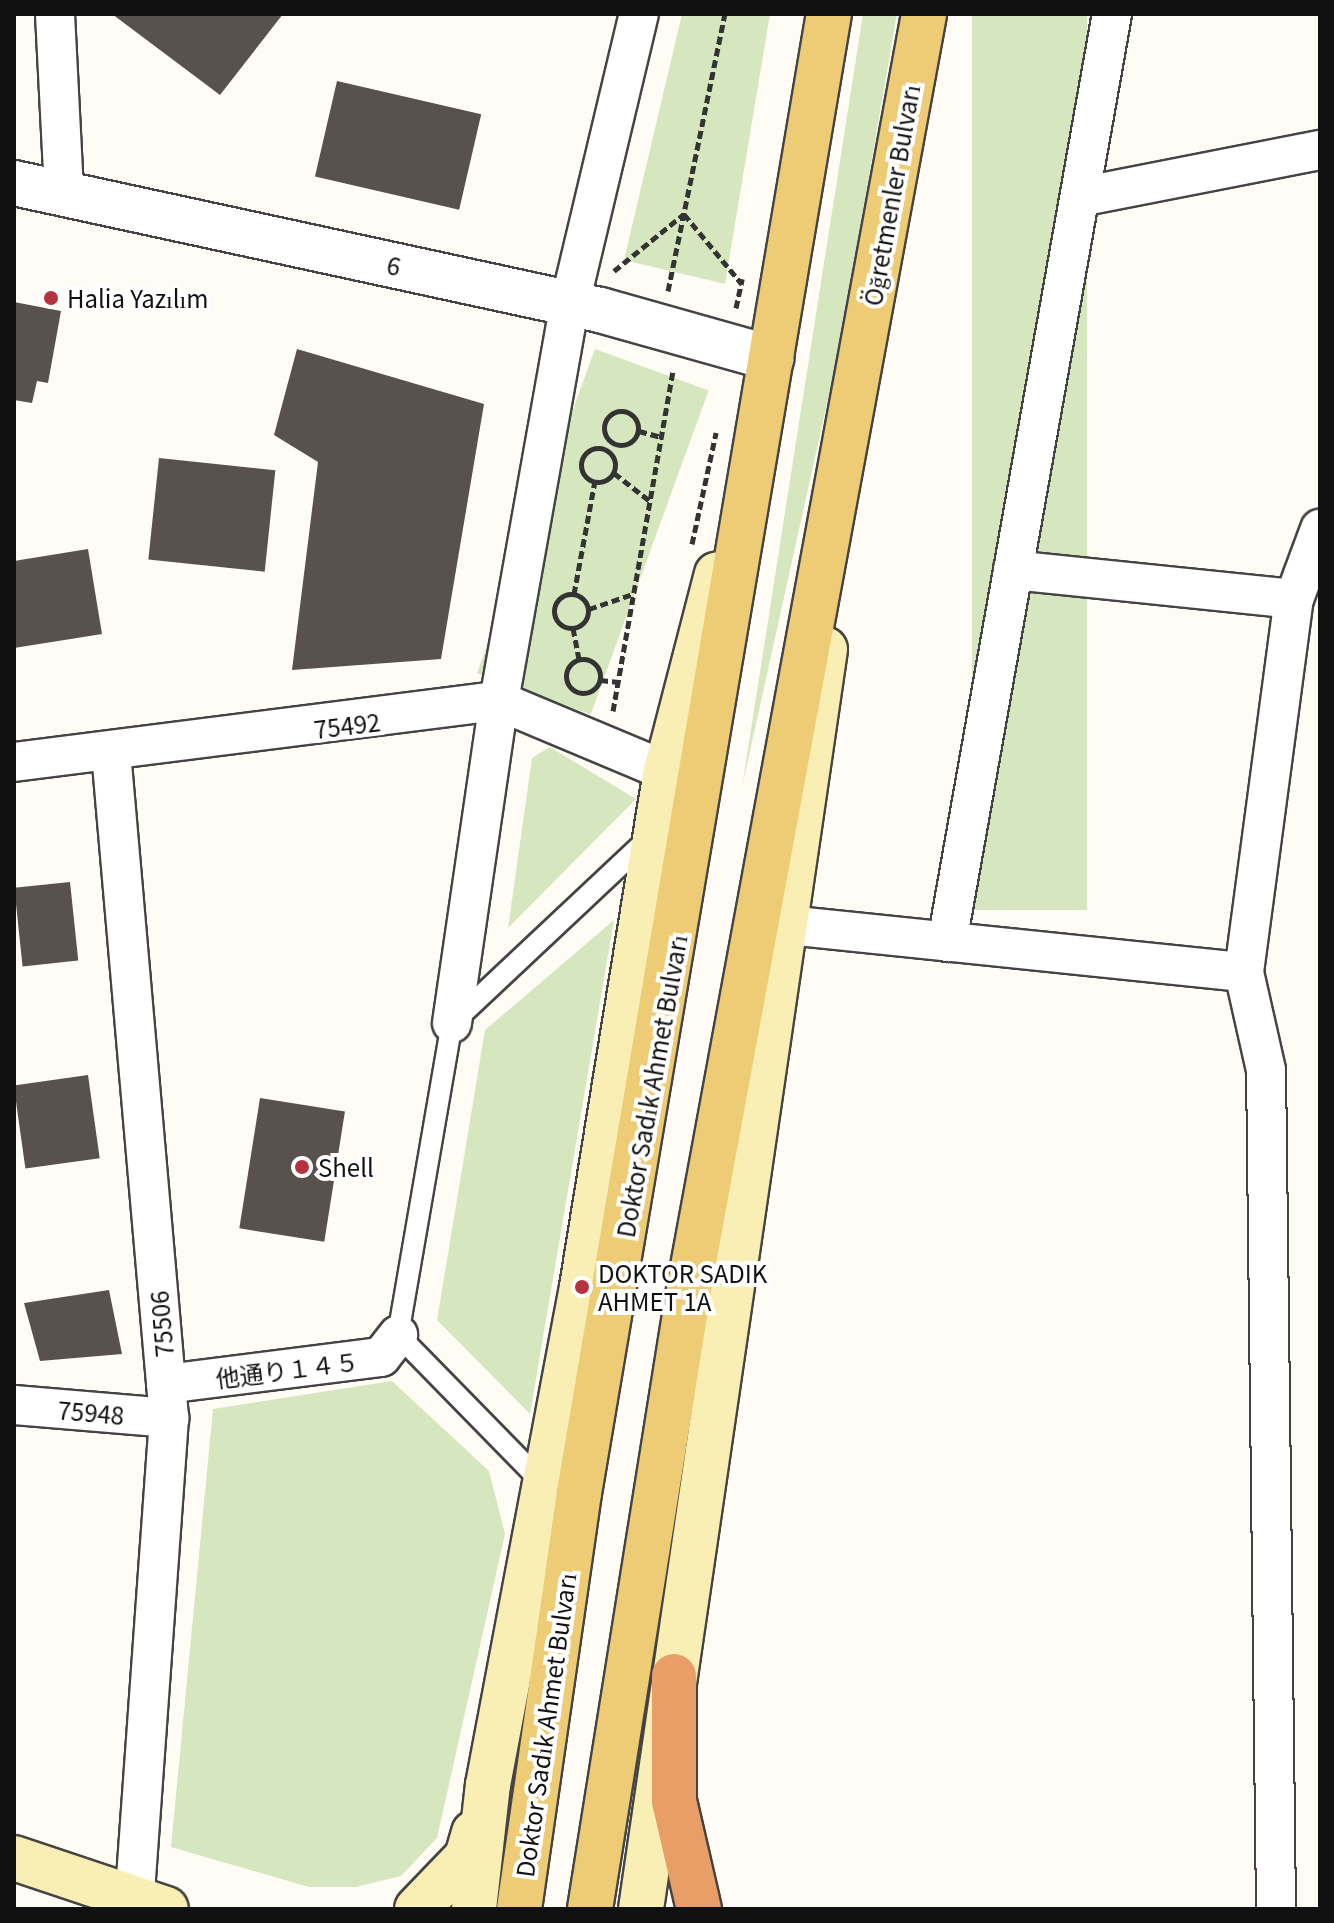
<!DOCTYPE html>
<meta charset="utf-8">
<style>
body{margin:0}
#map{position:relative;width:1334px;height:1923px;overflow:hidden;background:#fefcf5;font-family:Georgia,"Noto Sans SC","Noto Sans JP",serif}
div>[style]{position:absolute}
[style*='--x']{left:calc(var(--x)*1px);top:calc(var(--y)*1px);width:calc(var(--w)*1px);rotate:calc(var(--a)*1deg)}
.green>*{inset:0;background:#d6e7c0;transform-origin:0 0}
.building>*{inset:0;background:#59514e;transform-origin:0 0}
.path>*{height:5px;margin-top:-2.5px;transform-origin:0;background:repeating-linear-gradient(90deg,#333 0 8px,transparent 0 12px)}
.path>.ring{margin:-2.5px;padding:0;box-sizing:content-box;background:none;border:5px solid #333;border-radius:50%}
.roads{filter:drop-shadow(2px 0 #444) drop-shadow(-2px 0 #444) drop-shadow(0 2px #444) drop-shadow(0 -2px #444)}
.service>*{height:20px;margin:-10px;padding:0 10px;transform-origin:10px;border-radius:10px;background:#fff}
.minor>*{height:38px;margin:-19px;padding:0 19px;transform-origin:19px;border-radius:19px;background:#fff}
.tertiary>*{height:44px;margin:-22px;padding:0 22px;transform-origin:22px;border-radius:22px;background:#fff}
.secondary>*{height:44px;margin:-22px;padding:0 22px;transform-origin:22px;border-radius:22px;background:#f9efb5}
.primary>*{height:44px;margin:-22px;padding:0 22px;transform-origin:22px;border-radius:22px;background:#eecc75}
.motorway>*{height:44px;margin:-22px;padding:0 22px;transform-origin:22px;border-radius:22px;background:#e99e68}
.dots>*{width:22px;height:22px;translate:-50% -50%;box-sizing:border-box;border:4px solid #fff;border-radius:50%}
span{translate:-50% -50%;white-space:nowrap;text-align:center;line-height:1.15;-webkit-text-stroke:8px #fff;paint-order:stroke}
.street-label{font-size:24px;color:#111}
.poi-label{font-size:24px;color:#111}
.left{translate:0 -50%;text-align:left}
.frame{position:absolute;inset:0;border:16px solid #111;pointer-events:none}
</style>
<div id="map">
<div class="green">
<div style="clip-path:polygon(682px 14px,770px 14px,725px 284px,624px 260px)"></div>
<div style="clip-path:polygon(863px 14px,897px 14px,839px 349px,742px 787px)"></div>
<div style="left:972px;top:14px;width:115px;height:896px"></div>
<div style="left:595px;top:349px;width:121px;height:345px;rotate:20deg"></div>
<div style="clip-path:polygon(550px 747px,636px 799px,508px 928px,532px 758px)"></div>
<div style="clip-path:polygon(614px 920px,530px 1414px,437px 1320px,485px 1030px)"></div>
<div style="clip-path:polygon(392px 1381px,489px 1471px,505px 1534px,437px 1838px,401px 1876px,356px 1887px,309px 1887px,171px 1847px,213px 1409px)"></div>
</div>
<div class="building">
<div style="clip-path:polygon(112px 14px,283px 14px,220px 95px)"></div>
<div style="left:337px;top:81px;width:148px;height:98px;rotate:13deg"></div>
<div style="clip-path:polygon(14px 302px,61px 311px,48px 383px,37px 381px,32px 403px,14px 400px)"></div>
<div style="clip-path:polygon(297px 349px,484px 404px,441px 659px,292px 670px,318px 462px,274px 435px)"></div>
<div style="left:159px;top:458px;width:117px;height:102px;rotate:6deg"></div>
<div style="clip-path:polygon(88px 549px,102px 634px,14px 648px,14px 561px)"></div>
<div style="left:70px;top:882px;width:79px;height:56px;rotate:84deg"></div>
<div style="left:88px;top:1075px;width:84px;height:75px;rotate:82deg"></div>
<div style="left:260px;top:1098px;width:86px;height:132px;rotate:9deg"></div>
<div style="clip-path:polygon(109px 1290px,122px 1354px,40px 1361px,24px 1303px)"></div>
</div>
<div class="path">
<div style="--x:614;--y:271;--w:90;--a:-39.2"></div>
<div style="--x:684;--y:214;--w:91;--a:50.4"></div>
<div style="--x:668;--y:291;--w:283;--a:-78.4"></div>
<div style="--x:736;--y:308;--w:30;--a:-78"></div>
<div class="ring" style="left:604px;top:411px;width:29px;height:29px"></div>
<div style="--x:639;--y:431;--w:24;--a:15"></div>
<div class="ring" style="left:581px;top:448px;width:29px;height:29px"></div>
<div style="--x:614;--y:473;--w:46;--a:37.9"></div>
<div style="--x:692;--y:544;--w:114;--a:-77.8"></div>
<div class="ring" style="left:554px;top:594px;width:29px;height:29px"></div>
<div style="--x:574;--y:594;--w:115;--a:-79.5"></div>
<div style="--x:589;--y:609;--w:46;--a:-18.8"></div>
<div style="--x:573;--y:628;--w:32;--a:79"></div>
<div class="ring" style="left:566px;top:659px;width:29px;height:29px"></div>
<div style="--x:600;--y:680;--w:19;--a:6"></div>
<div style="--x:613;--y:711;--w:346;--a:-80"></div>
</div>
<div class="roads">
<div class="service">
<div style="--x:543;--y:1483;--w:207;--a:-134.4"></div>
<div style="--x:398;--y:1335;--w:317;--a:-80.2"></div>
<div style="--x:452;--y:1023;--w:263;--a:-43.2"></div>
</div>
<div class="minor">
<div style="--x:55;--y:14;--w:179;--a:87.1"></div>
<div style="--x:1080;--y:197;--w:245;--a:-11.1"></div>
<div style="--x:1013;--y:570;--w:282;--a:5.9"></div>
<div style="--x:111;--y:752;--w:669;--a:85.02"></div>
<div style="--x:169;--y:1418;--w:480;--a:94.1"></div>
<div style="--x:14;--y:762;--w:489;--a:-7.2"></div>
<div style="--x:499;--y:701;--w:181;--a:22.7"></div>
<div style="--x:788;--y:925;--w:458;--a:5.9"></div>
<div style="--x:947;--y:942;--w:943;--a:-79.92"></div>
<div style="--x:452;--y:1023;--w:325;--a:-81.7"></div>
<div style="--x:499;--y:701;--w:404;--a:-79.9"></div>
<div style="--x:570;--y:303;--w:297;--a:-76.6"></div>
<div style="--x:166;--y:1384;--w:217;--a:-7.2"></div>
<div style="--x:381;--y:1357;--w:28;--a:-52"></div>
<div style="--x:14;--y:1405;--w:156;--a:4.8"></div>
<div style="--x:1276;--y:1909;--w:839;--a:-90.68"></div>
<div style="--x:1266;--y:1070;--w:100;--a:-102.7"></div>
<div style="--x:1244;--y:972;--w:376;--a:-82.4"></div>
<div style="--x:1294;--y:599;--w:75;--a:-69.6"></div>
</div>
<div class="tertiary">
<div style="--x:14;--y:183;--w:600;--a:12.23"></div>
<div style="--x:600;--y:310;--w:178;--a:15.7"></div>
</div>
<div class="secondary">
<div style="--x:14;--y:1858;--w:160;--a:18.5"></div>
<div style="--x:417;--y:1909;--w:72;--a:-46.1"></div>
<div style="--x:467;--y:1857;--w:25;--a:-74"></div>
<div style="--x:474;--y:1909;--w:125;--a:-83.6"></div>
<div style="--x:488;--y:1785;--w:507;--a:-79.31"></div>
<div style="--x:582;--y:1287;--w:523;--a:-80.75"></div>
<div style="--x:666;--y:771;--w:203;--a:-75.5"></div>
<div style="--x:641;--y:1909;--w:1273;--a:-81.69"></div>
</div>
<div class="primary">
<div style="--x:519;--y:1909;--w:420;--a:-81.8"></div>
<div style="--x:579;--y:1493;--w:1500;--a:-80.41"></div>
<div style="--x:590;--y:1909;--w:634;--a:-80.92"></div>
<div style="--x:690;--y:1283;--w:1290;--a:-79.55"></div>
</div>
<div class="motorway">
<div style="--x:674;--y:1676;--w:125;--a:90"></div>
<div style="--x:674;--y:1801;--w:111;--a:77"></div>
</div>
</div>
<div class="dots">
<div style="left:51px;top:298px;background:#b7323e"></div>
<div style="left:302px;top:1167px;background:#b7323e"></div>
<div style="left:582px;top:1287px;background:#b7323e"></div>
</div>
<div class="street-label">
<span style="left:891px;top:195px;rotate:-80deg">Öğretmenler Bulvarı</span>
<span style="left:394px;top:265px;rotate:12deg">6</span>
<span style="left:347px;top:725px;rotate:-7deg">75492</span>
<span style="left:651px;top:1086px;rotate:-80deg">Doktor Sadık Ahmet Bulvarı</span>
<span style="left:161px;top:1324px;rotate:-95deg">75506</span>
<span style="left:287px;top:1369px;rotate:-7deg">他通り１４５</span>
<span style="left:91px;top:1412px;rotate:5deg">75948</span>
<span style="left:545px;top:1725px;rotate:-82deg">Doktor Sadık Ahmet Bulvarı</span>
</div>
<div class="poi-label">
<span class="left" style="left:67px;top:298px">Halia Yazılım</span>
<span class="left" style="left:318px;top:1167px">Shell</span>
<span class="left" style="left:598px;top:1287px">DOKTOR SADIK<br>AHMET 1A</span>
</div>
<div class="frame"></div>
</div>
